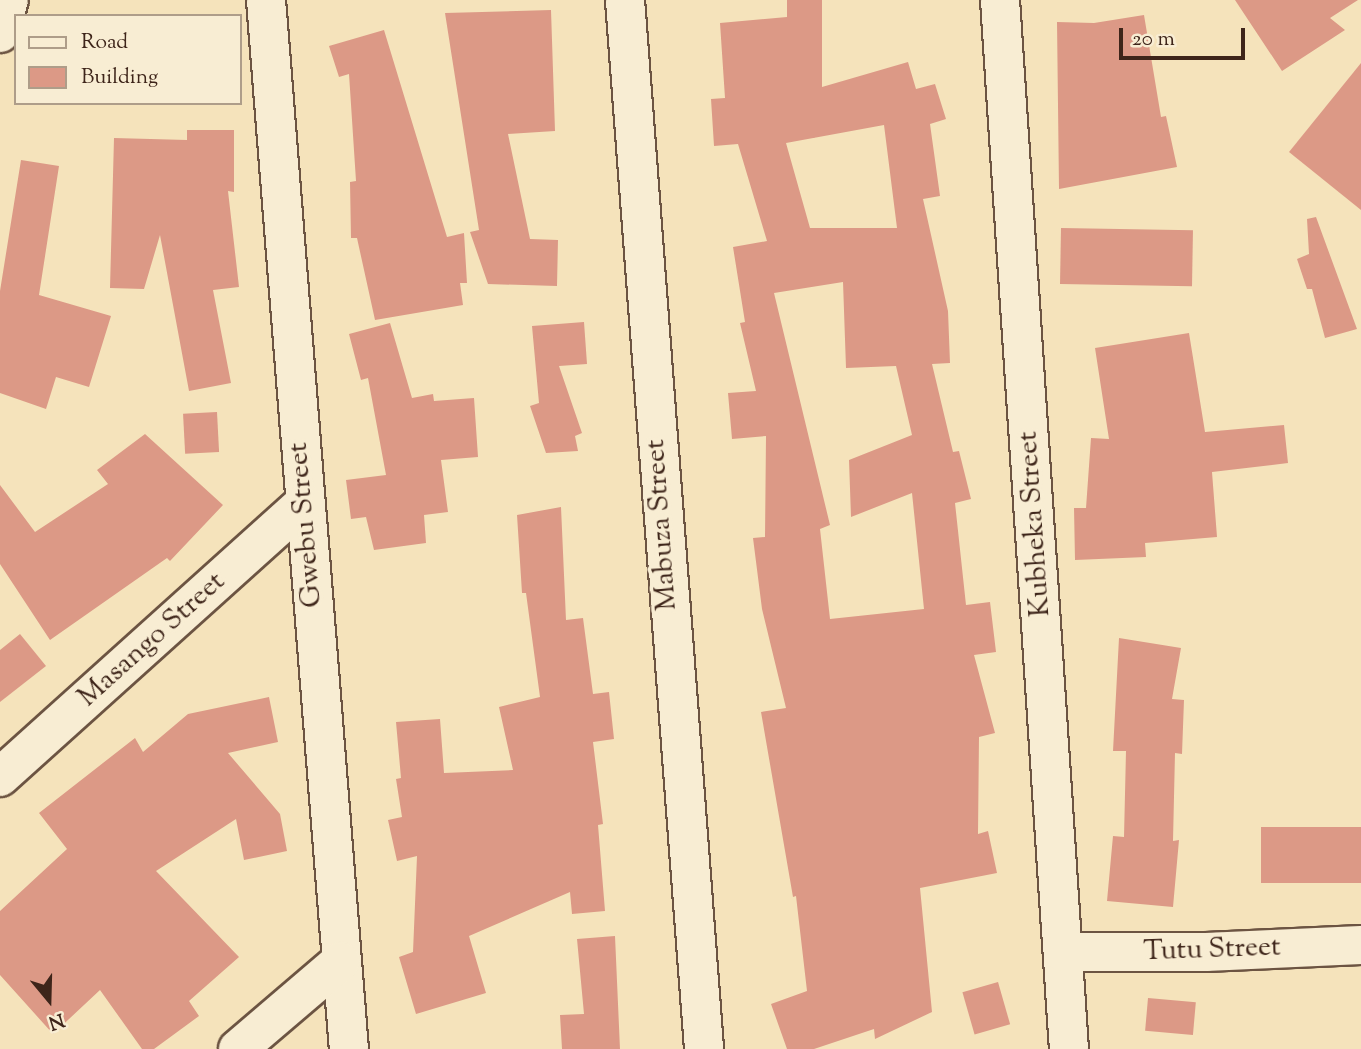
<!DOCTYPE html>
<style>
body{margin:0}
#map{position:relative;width:1361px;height:1049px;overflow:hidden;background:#f5e3bb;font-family:"Sorts Mill Goudy",serif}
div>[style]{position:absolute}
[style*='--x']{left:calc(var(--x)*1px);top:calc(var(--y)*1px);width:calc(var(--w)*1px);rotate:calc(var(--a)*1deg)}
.building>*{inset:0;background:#dc9986;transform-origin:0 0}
.roads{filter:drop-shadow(2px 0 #6c5442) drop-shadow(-2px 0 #6c5442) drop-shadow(0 2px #6c5442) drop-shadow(0 -2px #6c5442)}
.minor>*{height:38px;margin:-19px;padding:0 19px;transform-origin:19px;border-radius:19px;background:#f8edd3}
span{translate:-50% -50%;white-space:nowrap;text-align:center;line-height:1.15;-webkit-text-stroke:7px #f8edd3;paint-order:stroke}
.street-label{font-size:28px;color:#3e251a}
.legend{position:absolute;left:14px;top:14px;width:228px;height:91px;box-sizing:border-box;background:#f8edd3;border:2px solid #ae9d89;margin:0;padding:9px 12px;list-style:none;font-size:21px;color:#3e251a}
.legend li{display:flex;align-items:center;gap:14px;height:35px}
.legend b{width:35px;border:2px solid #ae9d89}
.north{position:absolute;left:14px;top:965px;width:70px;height:70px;-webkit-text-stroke:5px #f8edd3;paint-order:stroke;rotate:161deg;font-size:19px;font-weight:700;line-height:28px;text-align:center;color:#3e251a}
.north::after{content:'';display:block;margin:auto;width:24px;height:32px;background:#3e251a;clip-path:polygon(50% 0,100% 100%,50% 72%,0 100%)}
.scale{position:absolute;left:1119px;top:28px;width:126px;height:32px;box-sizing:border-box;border:4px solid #3e251a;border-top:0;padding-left:9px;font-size:21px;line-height:24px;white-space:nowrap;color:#3e251a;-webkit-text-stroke:5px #f8edd3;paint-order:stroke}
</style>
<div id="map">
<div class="building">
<div style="clip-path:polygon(evenodd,787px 0,822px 0,822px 87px,908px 62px,916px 89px,935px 84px,946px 119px,930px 124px,940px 196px,923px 199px,948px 311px,950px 363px,932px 364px,953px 452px,959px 451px,971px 499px,955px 503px,966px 605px,990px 602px,996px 652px,974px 655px,995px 733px,979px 737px,978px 834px,988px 831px,997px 873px,920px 888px,932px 1012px,875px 1039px,874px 1029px,814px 1049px,787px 1049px,771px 1004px,807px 991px,796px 896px,793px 897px,761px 712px,786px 708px,762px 609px,753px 538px,765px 537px,766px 436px,732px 439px,728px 393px,756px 391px,740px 323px,745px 322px,733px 247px,767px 241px,738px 144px,714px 146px,711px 99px,725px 98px,720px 23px,787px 17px,787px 0,884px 125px,897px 228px,810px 228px,786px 143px,884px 125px,787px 0,843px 282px,846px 368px,896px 366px,912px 435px,849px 460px,851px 517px,912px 493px,924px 609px,830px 619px,820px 529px,830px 525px,774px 293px,843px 282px)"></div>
<div style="clip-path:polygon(1235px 0,1358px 0,1330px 18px,1345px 30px,1282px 71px)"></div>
<div style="clip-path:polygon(551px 10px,555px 131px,508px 134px,530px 239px,558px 240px,557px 286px,488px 284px,470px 232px,479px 230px,445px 13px)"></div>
<div style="clip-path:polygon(1144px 15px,1161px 117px,1166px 116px,1177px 167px,1059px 189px,1057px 22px,1094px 23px)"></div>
<div style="clip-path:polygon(384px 30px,447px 237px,464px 233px,467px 283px,460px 283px,463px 305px,375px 320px,357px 238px,351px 238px,350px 182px,356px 181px,349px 74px,339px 77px,329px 46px)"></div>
<div style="clip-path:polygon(1361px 63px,1361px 210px,1289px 152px)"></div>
<div style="clip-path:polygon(187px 130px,234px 130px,234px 192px,228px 191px,239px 287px,213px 290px,231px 383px,189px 391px,160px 235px,144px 289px,110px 288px,114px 138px,187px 140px)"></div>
<div style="clip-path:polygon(21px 160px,59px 166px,39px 295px,111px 316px,89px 387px,56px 377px,46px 409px,0 393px,0 291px)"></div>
<div style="clip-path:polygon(1316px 217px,1357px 329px,1325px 338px,1312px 289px,1307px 289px,1297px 259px,1309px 254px,1307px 219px)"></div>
<div style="left:1061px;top:228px;width:132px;height:56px;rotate:1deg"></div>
<div style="clip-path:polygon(584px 322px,587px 364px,559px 366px,582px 433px,575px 436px,578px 451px,546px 453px,530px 406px,539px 403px,532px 326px)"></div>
<div style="clip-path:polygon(390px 323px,412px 398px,433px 394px,434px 401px,474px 398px,478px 457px,441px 460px,448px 512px,424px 515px,426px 543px,374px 550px,366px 517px,351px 519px,346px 480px,386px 475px,368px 378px,361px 380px,349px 334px)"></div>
<div style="clip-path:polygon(1189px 333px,1205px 432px,1284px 425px,1288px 463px,1212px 472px,1217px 537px,1145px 543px,1146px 557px,1075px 560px,1074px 508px,1086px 508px,1091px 438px,1109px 439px,1095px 348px)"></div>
<div style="left:217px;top:412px;width:40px;height:34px;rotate:87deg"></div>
<div style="clip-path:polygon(145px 434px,223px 505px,170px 561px,167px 558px,50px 640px,0 564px,0 485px,35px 532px,108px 484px,97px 470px)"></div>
<div style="clip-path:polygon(561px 507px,566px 620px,583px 618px,593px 694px,609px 692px,614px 739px,593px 742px,603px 824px,598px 825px,605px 911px,572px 914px,570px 892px,469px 936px,486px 993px,416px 1014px,399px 957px,413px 952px,417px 856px,397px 861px,388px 820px,402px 817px,396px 779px,401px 778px,396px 722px,440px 719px,444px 773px,513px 770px,499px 707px,540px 697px,526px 593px,522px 593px,517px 515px)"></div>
<div style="clip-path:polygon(20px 634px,46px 666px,0 702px,0 650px)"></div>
<div style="clip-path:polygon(1119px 638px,1181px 648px,1172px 699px,1184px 700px,1182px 754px,1175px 753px,1173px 841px,1179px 840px,1173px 907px,1107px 901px,1113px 836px,1124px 837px,1126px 751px,1113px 751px)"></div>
<div style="clip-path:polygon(269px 697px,278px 742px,228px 753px,280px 814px,287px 851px,244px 860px,236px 819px,156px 871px,239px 957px,189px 1001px,199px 1016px,154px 1049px,142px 1049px,100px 990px,53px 1034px,0 975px,0 911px,67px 849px,39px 813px,135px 738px,143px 752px,188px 714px)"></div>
<div style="left:1361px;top:827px;width:56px;height:100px;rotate:90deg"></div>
<div style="clip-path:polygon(615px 936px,620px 1049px,562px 1049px,560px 1015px,584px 1014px,577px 939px)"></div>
<div style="left:998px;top:982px;width:44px;height:37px;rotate:74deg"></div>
<div style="left:1148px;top:998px;width:48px;height:33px;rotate:5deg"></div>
</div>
<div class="roads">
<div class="minor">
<div style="--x:266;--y:0;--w:1052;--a:85.48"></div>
<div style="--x:625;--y:0;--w:1052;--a:85.69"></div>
<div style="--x:1000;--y:0;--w:1051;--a:86.24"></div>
<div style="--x:0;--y:33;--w:34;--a:-75"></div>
<div style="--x:0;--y:777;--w:409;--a:-42"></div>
<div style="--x:1063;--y:952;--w:143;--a:0"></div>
<div style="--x:1206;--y:952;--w:155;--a:-2.6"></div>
<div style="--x:238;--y:1049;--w:135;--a:-40.5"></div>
</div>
</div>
<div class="street-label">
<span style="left:1035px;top:524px;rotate:-94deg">Kubheka Street</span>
<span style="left:306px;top:525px;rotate:-95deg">Gwebu Street</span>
<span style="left:662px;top:525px;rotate:-94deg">Mabuza Street</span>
<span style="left:152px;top:640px;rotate:-42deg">Masango Street</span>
<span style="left:1212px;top:950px;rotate:-2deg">Tutu Street</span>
</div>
<ul class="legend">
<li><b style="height:9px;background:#f8edd3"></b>Road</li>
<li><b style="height:19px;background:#dc9986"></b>Building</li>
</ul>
<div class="north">N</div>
<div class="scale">20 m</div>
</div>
